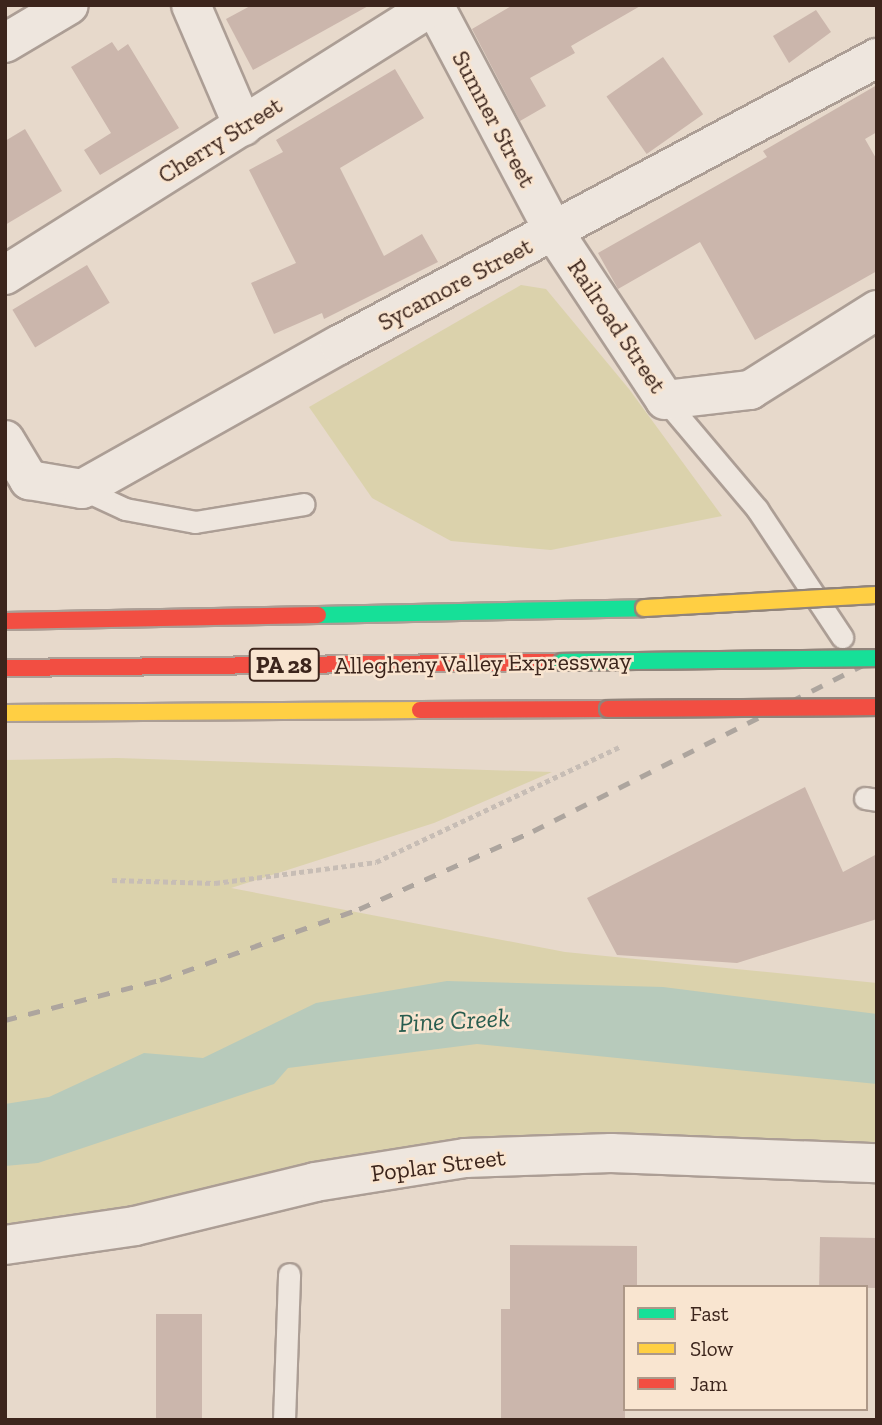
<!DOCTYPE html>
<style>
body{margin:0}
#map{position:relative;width:882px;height:1425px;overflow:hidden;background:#e7d9cb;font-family:"Zilla Slab",serif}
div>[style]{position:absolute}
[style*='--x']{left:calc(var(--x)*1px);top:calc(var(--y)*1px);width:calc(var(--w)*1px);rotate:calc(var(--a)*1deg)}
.green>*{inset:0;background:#dbd2ac}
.water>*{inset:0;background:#b7cabb}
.building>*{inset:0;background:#cbb6ac;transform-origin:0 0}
.path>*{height:4.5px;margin-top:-2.25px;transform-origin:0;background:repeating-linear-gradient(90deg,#c7bdb5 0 5px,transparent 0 8.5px)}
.roads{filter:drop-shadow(2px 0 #ac9e95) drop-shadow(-2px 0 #ac9e95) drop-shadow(0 2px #ac9e95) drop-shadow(0 -2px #ac9e95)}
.lane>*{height:21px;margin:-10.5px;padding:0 10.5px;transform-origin:10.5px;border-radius:10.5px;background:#eee6de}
.street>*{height:38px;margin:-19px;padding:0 19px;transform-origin:19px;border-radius:19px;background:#eee6de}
.fast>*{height:16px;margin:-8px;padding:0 8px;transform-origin:8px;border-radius:8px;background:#16e098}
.slow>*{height:16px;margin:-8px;padding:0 8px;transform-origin:8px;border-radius:8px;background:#ffcf43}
.jam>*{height:16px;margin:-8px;padding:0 8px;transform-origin:8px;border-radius:8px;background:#f24e42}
.rail>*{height:5px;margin-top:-2.5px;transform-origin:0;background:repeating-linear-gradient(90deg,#ada59e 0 12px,transparent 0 24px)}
.bridges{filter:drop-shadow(2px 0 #91847b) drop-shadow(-2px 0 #91847b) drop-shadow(0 2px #91847b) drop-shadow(0 -2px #91847b)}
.fast-bridge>*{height:16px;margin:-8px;padding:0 8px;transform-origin:8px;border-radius:8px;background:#16e098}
.slow-bridge>*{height:16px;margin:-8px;padding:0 8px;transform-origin:8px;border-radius:8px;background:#ffcf43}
.jam-bridge>*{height:16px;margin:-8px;padding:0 8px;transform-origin:8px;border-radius:8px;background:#f24e42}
span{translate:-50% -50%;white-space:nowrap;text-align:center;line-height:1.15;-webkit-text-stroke:5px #f9e5d0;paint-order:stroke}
.shield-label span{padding:2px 5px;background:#f9e5d0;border:2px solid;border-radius:5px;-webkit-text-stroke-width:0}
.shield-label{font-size:23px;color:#3c251c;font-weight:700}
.street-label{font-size:24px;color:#3c251c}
.water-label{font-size:26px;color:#295d4f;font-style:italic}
.frame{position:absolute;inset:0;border:7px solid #3c251c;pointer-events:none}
.legend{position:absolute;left:623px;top:1285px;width:245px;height:126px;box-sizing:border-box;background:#f9e5d0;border:2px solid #ad9888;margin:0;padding:9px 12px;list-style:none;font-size:21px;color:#3c251c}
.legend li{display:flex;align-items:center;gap:14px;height:35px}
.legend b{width:35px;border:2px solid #ad9888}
</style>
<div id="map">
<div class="green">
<div style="clip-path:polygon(521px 285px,546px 289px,629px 389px,722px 516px,551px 550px,451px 541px,372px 498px,309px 407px)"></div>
<div style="clip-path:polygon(117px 758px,552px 772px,434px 823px,231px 888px,565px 952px,877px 983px,877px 1163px,611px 1153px,5px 1245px,5px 760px)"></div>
</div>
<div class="water">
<div style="clip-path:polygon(447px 981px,663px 987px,877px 1014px,877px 1084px,477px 1044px,288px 1068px,274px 1084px,38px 1163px,5px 1166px,5px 1104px,49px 1097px,144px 1053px,203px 1058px,316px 1003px)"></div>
</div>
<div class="building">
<div style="clip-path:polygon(252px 5px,370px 5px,253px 70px,226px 19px)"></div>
<div style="clip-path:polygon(513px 5px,642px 5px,571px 46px,575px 53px,530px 78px,546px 106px,520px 121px,472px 29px)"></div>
<div style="clip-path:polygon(816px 10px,831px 32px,789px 63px,773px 36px)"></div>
<div style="clip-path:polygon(112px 42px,118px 51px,128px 44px,179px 128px,100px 175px,84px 150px,111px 133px,71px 67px)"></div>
<div style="left:663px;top:57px;width:70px;height:69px;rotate:55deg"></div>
<div style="clip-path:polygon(395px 69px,424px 118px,340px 168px,384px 256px,422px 234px,438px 262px,324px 319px,322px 313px,274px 334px,251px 283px,296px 263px,249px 170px,283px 152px,276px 140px)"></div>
<div style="clip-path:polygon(877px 85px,877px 132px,865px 139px,877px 160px,877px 271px,755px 340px,700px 242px,618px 289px,598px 253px,767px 157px,763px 151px)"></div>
<div style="clip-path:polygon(25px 129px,62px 191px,5px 225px,5px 141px)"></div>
<div style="left:87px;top:265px;width:44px;height:87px;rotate:59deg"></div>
<div style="clip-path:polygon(805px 787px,843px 872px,877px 854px,877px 919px,737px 963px,617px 955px,587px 898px)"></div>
<div style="left:820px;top:1237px;width:57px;height:50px;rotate:1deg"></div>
<div style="clip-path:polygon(510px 1245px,637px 1246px,637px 1287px,625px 1287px,625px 1420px,501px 1420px,501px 1309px,510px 1309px)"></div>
<div style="left:202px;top:1314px;width:106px;height:46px;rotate:90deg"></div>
</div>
<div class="path">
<div style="--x:112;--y:880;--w:103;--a:1.7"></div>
<div style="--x:215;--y:883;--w:162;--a:-7.4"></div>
<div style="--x:376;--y:862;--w:269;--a:-25.3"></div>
</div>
<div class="roads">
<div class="lane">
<div style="--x:665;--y:400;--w:143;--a:49.8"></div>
<div style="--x:757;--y:509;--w:154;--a:56.4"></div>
<div style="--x:82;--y:489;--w:47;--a:24.9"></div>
<div style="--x:125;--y:509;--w:71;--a:10.5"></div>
<div style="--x:195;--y:522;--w:110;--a:-9.4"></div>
<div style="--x:865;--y:798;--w:12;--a:9"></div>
<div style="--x:284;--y:1420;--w:146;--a:-88"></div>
</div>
<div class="street">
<div style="--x:191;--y:5;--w:132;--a:66.7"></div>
<div style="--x:434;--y:5;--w:257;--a:62.1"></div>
<div style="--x:554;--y:232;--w:201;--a:56.5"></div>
<div style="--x:665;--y:400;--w:86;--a:-6.7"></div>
<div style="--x:750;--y:390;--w:150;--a:-32.2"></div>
<div style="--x:5;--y:43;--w:74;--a:-30.7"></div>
<div style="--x:5;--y:275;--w:507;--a:-32.19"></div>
<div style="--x:5;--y:440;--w:47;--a:59"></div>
<div style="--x:29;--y:480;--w:54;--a:9.6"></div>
<div style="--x:82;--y:489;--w:295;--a:-29.3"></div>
<div style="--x:339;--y:345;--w:610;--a:-28.08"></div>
<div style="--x:5;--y:1245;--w:131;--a:-8.3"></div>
<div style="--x:135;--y:1226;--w:185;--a:-13.7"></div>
<div style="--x:315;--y:1182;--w:152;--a:-9.1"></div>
<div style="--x:465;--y:1158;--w:146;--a:-2"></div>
<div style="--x:611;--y:1153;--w:266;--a:2.2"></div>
</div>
<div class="fast">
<div style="--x:318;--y:615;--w:326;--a:-1.2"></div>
</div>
<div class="slow">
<div style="--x:5;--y:713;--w:415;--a:-0.4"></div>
</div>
<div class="jam">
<div style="--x:5;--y:621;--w:313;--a:-1.1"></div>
<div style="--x:5;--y:668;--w:557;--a:-0.62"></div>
<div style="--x:420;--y:710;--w:188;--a:-0.3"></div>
</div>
</div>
<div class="rail">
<div style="--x:5;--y:1020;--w:160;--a:-14.5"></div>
<div style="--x:160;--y:980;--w:211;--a:-19.6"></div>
<div style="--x:359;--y:909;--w:191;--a:-24.1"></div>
<div style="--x:533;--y:831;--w:385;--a:-26.7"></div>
</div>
<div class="bridges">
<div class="fast-bridge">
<div style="--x:562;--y:662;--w:315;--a:-0.7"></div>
</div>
<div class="slow-bridge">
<div style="--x:644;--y:608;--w:233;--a:-3.2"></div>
</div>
<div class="jam-bridge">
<div style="--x:608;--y:709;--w:269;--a:-0.4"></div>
</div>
</div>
<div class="shield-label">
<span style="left:284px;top:665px">PA 28</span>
</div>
<div class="street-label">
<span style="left:494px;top:119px;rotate:62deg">Sumner Street</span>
<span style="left:220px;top:140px;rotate:-32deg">Cherry Street</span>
<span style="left:455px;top:284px;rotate:-28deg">Sycamore Street</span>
<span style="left:617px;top:326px;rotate:56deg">Railroad Street</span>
<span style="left:483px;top:663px;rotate:-1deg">Allegheny Valley Expressway</span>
<span style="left:438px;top:1165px;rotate:-7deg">Poplar Street</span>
</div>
<div class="water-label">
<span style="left:454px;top:1021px;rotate:-3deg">Pine Creek</span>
</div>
<div class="frame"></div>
<ul class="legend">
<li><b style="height:9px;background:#16e098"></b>Fast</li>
<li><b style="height:9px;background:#ffcf43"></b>Slow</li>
<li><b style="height:9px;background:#f24e42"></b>Jam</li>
</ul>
</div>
